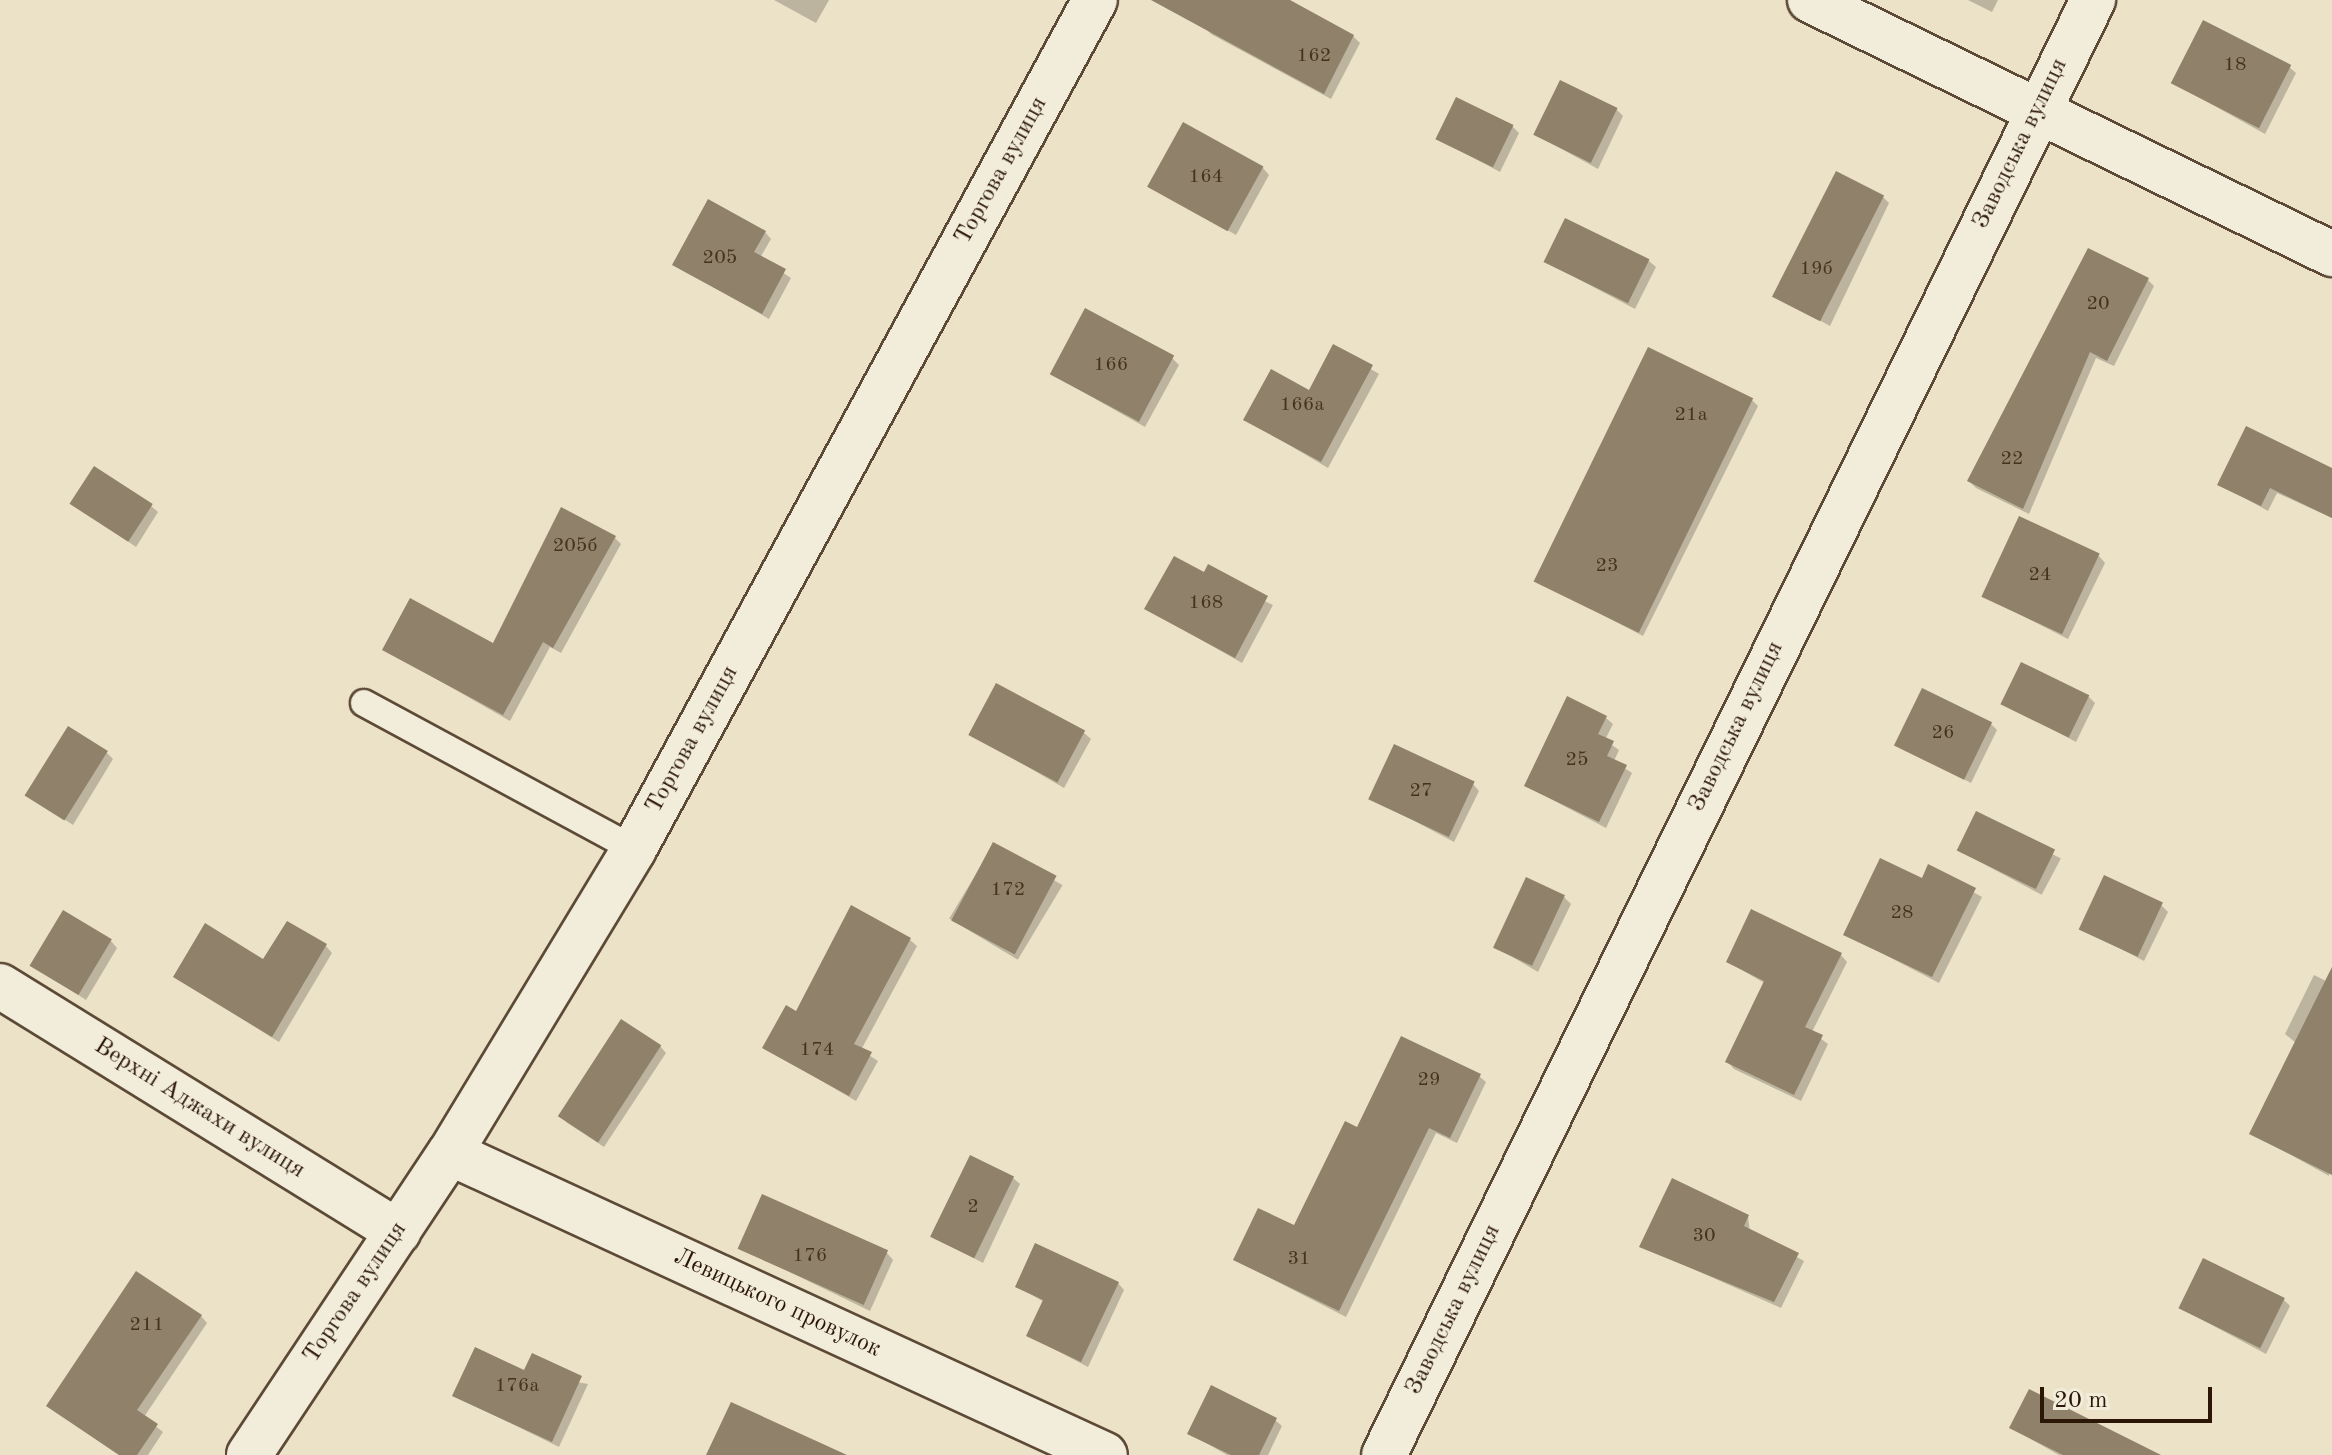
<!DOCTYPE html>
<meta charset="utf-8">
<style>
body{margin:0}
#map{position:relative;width:2332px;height:1455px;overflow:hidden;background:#ebe2c7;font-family:"Old Standard TT",serif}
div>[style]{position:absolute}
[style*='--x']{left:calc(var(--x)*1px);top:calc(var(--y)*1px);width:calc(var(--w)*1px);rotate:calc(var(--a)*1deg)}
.shadow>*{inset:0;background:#0003;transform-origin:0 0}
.building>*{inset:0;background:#8f816a;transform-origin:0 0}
.roads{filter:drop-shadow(2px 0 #5c4a36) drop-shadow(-2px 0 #5c4a36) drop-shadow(0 2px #5c4a36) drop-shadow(0 -2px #5c4a36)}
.lane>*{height:26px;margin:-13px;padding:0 13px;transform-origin:13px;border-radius:13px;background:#f2ecdb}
.street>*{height:44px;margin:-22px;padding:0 22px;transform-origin:22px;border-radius:22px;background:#f2ecdb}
span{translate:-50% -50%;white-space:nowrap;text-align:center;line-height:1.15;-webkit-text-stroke:8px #f2ecdb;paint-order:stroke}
.number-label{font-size:20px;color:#45321f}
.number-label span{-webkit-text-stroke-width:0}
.street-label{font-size:24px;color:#2c1706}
.scale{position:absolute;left:2040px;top:1387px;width:172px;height:36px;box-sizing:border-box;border:4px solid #2c1706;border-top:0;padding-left:10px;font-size:24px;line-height:28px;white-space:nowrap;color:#2c1706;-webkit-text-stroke:6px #f2ecdb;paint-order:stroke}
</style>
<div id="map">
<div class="shadow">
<div style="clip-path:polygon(774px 0,829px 0,816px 23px)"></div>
<div style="clip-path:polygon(1219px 0,1286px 0,1353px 36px,1360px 43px,1331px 99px,1211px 34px,1204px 27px)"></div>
<div style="clip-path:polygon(1968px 0,1998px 0,1992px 12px)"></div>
<div style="clip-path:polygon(2289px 67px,2296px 73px,2265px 134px,2173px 83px)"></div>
<div style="clip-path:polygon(1616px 109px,1623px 116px,1598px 169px,1536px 135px)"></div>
<div style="clip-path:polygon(1512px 126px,1519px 133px,1500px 172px,1438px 139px)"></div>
<div style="clip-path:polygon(1263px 168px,1269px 175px,1236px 235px,1151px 186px)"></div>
<div style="clip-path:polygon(1882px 196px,1889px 203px,1830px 326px,1774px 295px)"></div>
<div style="clip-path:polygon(765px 232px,771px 239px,760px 258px,791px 278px,769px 319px,674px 264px)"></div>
<div style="clip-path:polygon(1649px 261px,1656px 267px,1635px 309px,1546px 262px)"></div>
<div style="clip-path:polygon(2148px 280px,2154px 286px,2114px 366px,2096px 358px,2029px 514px,1976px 488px,1969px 481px)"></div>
<div style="clip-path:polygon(1334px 347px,1379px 374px,1328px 468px,1245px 419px,1310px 392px)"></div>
<div style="clip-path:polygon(1172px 358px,1179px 365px,1145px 427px,1051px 374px)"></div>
<div style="clip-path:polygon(1752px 400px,1758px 406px,1643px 636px,1541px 583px)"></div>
<div style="clip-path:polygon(2332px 468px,2332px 518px,2277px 493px,2268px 511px,2219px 484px)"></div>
<div style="clip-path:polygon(73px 503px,151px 506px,158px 512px,136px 547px)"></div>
<div style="clip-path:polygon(615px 538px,621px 544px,561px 653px,550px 647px,510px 721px,384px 649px,494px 646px)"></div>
<div style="clip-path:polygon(2099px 556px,2105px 563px,2068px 639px,1983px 596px)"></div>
<div style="clip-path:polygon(1205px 574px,1273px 605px,1242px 663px,1147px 609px)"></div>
<div style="clip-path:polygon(2088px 696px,2095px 703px,2076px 742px,2002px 703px)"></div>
<div style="clip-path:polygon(1606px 718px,1613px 724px,1605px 740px,1619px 750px,1614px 761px,1632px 773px,1606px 828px,1526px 786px)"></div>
<div style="clip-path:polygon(1990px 723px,1997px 730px,1971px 783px,1897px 745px)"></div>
<div style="clip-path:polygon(1084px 733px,1091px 739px,1064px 788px,971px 734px)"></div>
<div style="clip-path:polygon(106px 752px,113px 759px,73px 825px,28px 795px)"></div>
<div style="clip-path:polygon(1473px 784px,1479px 791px,1454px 842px,1371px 798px)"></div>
<div style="left:1977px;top:814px;width:95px;height:41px;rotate:28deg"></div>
<div style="left:994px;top:844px;width:80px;height:87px;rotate:31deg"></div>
<div style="clip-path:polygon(1929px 867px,1982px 897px,1939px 983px,1845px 934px,1923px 881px)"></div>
<div style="clip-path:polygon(1564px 897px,1571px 904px,1538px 972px,1494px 946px)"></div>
<div style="clip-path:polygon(2161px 905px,2168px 912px,2144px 961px,2081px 928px)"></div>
<div style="clip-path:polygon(910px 940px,917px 946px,861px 1050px,878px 1061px,856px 1101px,765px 1048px,797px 1013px)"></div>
<div style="clip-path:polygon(111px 941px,117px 948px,86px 1000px,33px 965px)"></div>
<div style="clip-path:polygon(326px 946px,332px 953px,279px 1042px,175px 977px)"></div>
<div style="clip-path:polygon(1841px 955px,1847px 962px,1812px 1032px,1828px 1044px,1801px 1101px,1734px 1069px,1728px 1062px,1766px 984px,1728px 962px)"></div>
<div style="clip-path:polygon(2314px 975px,2332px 984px,2329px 1176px,2251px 1133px,2296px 1043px,2285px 1034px)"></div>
<div style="clip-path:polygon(660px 1046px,666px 1053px,604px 1147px,566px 1122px)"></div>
<div style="clip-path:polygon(1479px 1076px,1486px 1082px,1457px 1143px,1436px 1133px,1346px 1317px,1235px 1260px,1295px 1228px,1358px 1129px)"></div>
<div style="clip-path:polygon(1013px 1178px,1020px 1184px,983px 1263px,934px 1237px)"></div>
<div style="clip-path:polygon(1748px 1217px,1750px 1232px,1804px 1261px,1781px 1308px,1641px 1246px)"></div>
<div style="clip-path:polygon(740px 1248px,887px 1253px,893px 1260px,870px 1311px)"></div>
<div style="clip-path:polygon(1118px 1283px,1124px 1290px,1088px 1367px,1029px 1336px,1044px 1302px,1017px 1286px)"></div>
<div style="clip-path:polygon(2284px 1300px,2290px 1306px,2266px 1354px,2180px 1308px)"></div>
<div style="clip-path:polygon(201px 1316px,207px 1323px,144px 1417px,163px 1432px,148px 1455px,119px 1455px,48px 1406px)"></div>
<div style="clip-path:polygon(525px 1373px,588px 1384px,559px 1447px,455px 1396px)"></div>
<div style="clip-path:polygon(1275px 1420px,1282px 1426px,1268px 1455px,1227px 1455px,1189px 1433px)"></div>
<div style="clip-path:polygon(2011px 1428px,2118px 1455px,2059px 1455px)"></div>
</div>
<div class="building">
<div style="clip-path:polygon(1151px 0,1290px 0,1354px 35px,1324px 94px)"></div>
<div style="left:2203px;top:20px;width:99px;height:71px;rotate:27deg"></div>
<div style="left:1560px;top:80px;width:64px;height:61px;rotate:26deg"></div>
<div style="left:1456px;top:97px;width:64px;height:47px;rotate:26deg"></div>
<div style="left:1183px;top:122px;width:92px;height:74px;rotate:29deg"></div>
<div style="left:1836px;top:171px;width:54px;height:141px;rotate:27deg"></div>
<div style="clip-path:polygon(708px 199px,766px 231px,754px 252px,786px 269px,762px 314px,672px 265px)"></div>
<div style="left:1565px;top:218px;width:94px;height:49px;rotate:26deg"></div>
<div style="clip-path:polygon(2088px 248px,2149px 278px,2107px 361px,2090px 352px,2023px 509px,1967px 481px)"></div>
<div style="left:1085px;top:308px;width:101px;height:75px;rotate:28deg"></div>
<div style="clip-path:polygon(1333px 344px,1373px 365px,1321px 462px,1243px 420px,1271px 369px,1309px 390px)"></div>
<div style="left:1648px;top:347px;width:117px;height:261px;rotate:26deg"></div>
<div style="clip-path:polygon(2246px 426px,2332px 468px,2332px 518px,2270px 488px,2261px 506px,2217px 485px)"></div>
<div style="left:94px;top:466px;width:70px;height:45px;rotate:33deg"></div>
<div style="clip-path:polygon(561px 507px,616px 536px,553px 648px,543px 642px,503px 715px,382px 650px,410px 598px,493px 643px)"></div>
<div style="left:2019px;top:516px;width:89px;height:89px;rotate:25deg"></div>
<div style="clip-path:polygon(1174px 556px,1204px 572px,1208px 564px,1268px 596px,1235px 658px,1144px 609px)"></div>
<div style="left:2021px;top:662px;width:76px;height:47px;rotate:26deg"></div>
<div style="left:996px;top:683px;width:101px;height:59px;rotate:28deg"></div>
<div style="left:1922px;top:688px;width:78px;height:64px;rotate:26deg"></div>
<div style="clip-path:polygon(1567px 696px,1607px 716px,1598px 734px,1614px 741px,1607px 756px,1627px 765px,1599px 822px,1524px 786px)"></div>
<div style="left:68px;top:726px;width:47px;height:82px;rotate:32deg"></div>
<div style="left:1394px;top:744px;width:89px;height:61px;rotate:25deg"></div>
<div style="left:1976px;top:811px;width:88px;height:44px;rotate:26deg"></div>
<div style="left:993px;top:842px;width:72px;height:89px;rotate:28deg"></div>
<div style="clip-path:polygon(1880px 858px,1922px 878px,1928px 864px,1976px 888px,1932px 977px,1843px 935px)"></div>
<div style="left:2104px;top:875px;width:65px;height:60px;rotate:25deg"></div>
<div style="left:1526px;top:877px;width:43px;height:78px;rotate:25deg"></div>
<div style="clip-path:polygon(851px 905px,911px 938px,854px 1044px,872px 1052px,849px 1096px,762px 1048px,786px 1005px,796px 1011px)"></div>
<div style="clip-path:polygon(1751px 909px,1842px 953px,1805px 1027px,1823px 1035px,1794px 1095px,1725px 1062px,1764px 981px,1726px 962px)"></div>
<div style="left:63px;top:910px;width:57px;height:65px;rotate:31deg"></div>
<div style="clip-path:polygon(287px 921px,327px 944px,272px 1037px,173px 977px,205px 923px,263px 959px)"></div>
<div style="clip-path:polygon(2332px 967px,2332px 1175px,2249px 1134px)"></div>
<div style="left:621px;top:1019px;width:48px;height:116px;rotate:33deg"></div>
<div style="clip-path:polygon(1401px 1036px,1481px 1074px,1450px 1138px,1429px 1128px,1339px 1311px,1233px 1260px,1258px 1208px,1294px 1225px,1345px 1121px,1357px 1127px)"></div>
<div style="left:970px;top:1155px;width:49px;height:91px;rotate:26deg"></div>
<div style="clip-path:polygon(1672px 1178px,1749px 1215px,1744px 1226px,1799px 1253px,1774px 1302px,1639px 1247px)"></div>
<div style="left:762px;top:1194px;width:138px;height:60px;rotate:24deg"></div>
<div style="clip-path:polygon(1035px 1243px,1119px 1282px,1081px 1362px,1026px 1336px,1043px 1300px,1015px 1287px)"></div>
<div style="left:2203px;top:1258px;width:91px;height:56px;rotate:26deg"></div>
<div style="clip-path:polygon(136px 1271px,202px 1315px,137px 1410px,158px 1424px,137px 1455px,119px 1455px,46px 1406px)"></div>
<div style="clip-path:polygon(475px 1347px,524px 1370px,532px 1353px,582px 1376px,552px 1442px,452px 1396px)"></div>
<div style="clip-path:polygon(1211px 1385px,1277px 1418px,1259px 1455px,1231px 1455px,1187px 1434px)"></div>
<div style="clip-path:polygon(2029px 1389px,2161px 1455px,2063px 1455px,2009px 1428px)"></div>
<div style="clip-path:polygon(731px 1402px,847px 1455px,706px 1455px)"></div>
</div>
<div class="roads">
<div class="lane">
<div style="--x:364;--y:703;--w:307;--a:28.4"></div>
</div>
<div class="street">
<div style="--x:1810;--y:0;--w:581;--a:25.95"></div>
<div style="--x:0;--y:986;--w:468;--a:31.7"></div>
<div style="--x:450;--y:1153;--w:721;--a:24.75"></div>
<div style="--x:249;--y:1455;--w:363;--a:-56.4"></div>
<div style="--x:450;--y:1153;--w:355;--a:-58.8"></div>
<div style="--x:634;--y:849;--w:966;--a:-61.5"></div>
<div style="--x:1384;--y:1455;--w:1619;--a:-64.02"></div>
</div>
</div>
<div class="number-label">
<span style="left:1314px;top:56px">162</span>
<span style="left:2235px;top:65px">18</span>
<span style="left:1206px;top:177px">164</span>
<span style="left:720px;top:258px">205</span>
<span style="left:1816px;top:269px">19б</span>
<span style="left:2098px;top:304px">20</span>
<span style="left:1111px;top:365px">166</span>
<span style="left:1302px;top:405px">166а</span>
<span style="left:1691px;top:415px">21а</span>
<span style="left:2012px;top:459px">22</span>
<span style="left:575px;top:546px">205б</span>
<span style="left:1607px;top:566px">23</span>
<span style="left:2040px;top:575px">24</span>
<span style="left:1206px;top:603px">168</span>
<span style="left:1943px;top:733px">26</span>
<span style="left:1577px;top:760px">25</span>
<span style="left:1421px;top:791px">27</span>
<span style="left:1008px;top:890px">172</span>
<span style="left:1902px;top:913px">28</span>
<span style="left:817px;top:1050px">174</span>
<span style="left:1429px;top:1080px">29</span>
<span style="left:973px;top:1207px">2</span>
<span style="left:1704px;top:1236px">30</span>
<span style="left:810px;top:1256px">176</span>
<span style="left:1299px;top:1259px">31</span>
<span style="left:147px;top:1325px">211</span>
<span style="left:517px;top:1386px">176а</span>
</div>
<div class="street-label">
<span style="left:2021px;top:144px;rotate:-64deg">Заводська вулиця</span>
<span style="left:1002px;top:171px;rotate:-61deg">Торгова вулиця</span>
<span style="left:1737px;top:727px;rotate:-64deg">Заводська вулиця</span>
<span style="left:693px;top:740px;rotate:-61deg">Торгова вулиця</span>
<span style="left:199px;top:1109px;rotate:32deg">Верхні Аджахи вулиця</span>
<span style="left:356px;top:1293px;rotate:-56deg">Торгова вулиця</span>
<span style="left:777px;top:1304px;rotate:25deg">Левицького провулок</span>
<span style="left:1454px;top:1310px;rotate:-64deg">Заводська вулиця</span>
</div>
<div class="scale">20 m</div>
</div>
